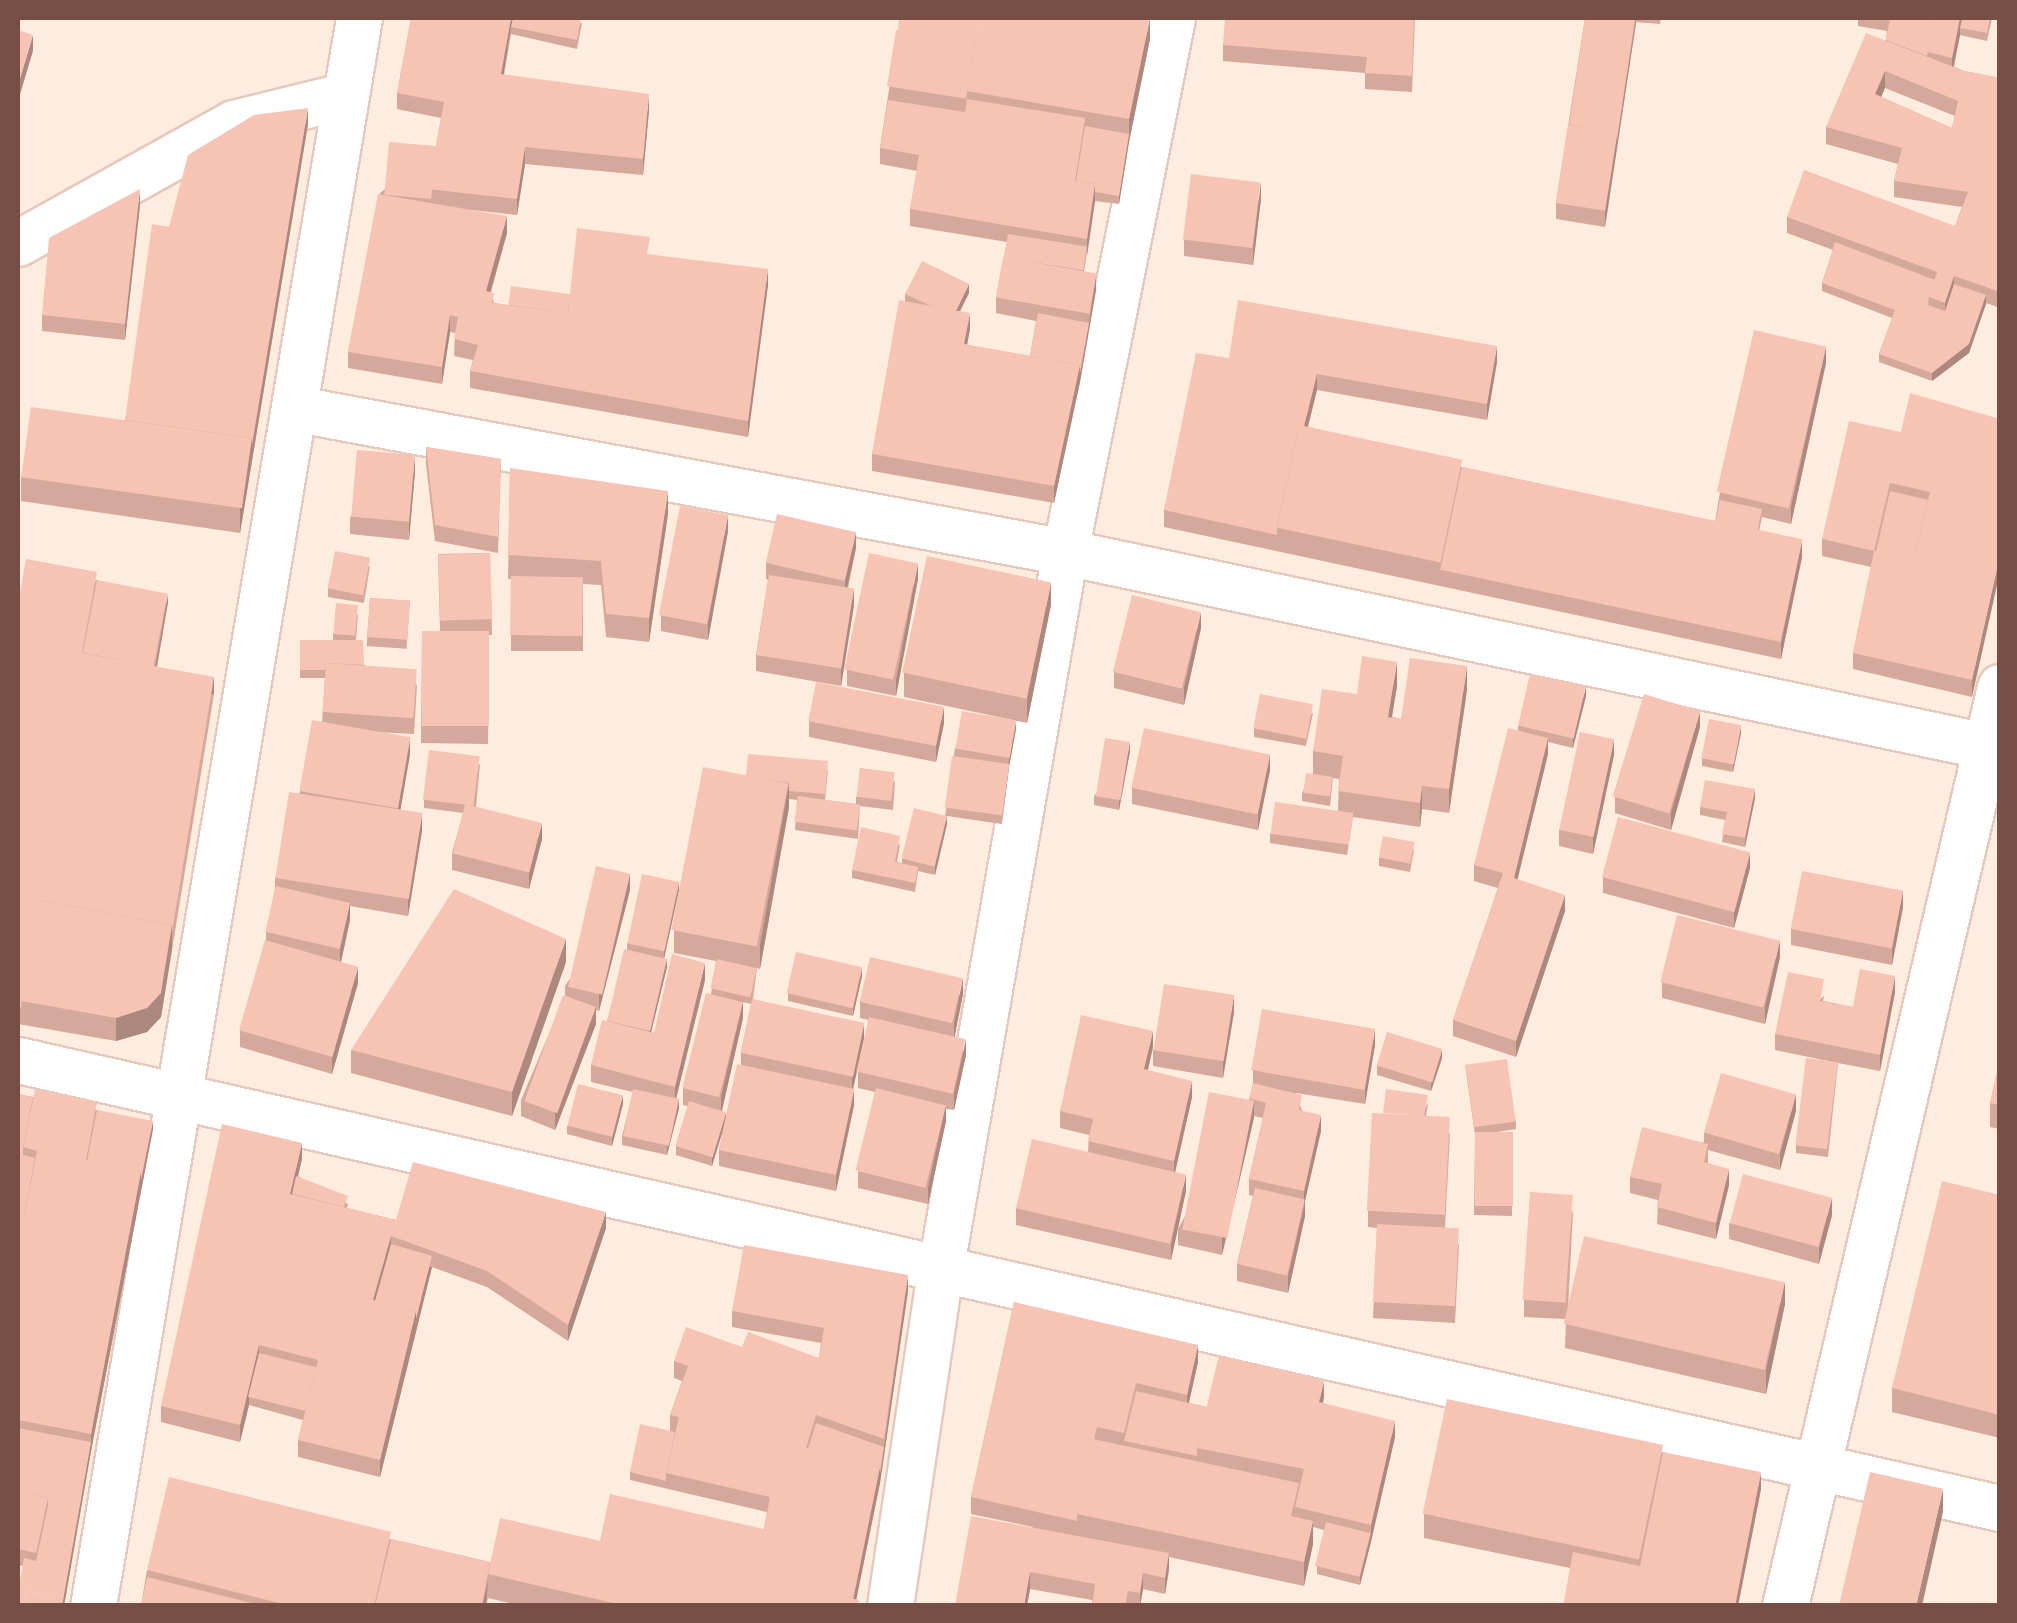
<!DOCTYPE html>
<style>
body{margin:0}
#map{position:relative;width:2017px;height:1623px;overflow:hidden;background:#feecde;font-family:Arial,sans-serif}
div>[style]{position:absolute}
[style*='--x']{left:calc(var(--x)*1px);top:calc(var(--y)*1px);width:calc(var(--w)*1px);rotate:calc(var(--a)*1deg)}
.roads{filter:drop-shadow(2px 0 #e5c9bd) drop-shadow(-2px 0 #e5c9bd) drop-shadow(0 2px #e5c9bd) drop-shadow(0 -2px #e5c9bd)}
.minor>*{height:45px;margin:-22.5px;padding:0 22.5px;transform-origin:22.5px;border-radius:22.5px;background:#fff}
.wall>*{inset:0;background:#d4a89b;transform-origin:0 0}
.shaded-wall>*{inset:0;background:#ac887e;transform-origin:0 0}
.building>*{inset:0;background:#f6c3b4;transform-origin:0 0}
span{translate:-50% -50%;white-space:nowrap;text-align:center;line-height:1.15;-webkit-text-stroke:9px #fff1e7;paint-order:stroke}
.frame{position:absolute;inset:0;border:20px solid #764e45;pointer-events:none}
</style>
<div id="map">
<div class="roads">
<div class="minor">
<div style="--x:18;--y:243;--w:247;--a:-29.1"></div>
<div style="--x:234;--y:123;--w:112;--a:-13.9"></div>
<div style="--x:298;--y:409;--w:780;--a:10.56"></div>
<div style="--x:1065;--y:552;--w:956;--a:11.9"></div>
<div style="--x:18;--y:1060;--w:2032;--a:12.74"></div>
<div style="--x:93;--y:1606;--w:1610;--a:-80.49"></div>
<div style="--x:890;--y:1606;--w:338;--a:-81.5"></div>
<div style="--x:940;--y:1272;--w:731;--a:-80.15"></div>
<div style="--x:1065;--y:552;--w:545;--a:-78.67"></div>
<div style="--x:1785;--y:1606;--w:944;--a:-76.83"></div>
</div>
</div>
<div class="wall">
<div style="clip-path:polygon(411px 18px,582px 23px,577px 49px,511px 34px,504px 75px,649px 110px,643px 175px,525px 164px,517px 215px,472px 210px,507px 233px,491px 292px,494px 303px,508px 305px,570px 294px,650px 255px,768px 285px,748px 437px,470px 388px,470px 371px,473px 360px,454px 356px,455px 333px,450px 332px,442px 384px,348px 368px,348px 352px,379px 194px,436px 146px,441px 118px,397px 109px,397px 93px)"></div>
<div style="clip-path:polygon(1415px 18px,1412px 92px,1365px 89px,1365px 73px,1223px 61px,1223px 45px)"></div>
<div style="clip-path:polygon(1579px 18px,1661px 18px,1660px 24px,1636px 22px,1605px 227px,1556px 219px,1556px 203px,1585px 18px)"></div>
<div style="clip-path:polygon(evenodd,1858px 18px,2000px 18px,2000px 19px,1992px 18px,1987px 41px,1960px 35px,1954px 67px,1964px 71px,2000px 78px,2000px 308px,1986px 303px,1969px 353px,1932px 381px,1879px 362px,1879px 354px,1892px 318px,1822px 291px,1822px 283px,1833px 250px,1787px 233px,1787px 217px,1955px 226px,1962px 207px,1894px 197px,1894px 181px,1898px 164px,1826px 144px,1826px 127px,1886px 40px,1887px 31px,1858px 26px,1858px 18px,1885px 88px,1955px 116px,1952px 128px,1881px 97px,1885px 88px)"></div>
<div style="clip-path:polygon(898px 31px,1150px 39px,1129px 142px,1119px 204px,1095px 201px,1084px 272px,1096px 290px,1080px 382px,1054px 503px,872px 471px,872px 454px,905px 302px,905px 294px,969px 293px,960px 311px,970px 329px,967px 345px,1030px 356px,1036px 321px,996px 313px,996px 297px,1007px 242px,910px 226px,910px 209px,917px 171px,880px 164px,880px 148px)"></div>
<div style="clip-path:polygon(308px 124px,240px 533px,21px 501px,21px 477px,125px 420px,169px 227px)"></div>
<div style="clip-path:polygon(1261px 199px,1253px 265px,1184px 256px,1184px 240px)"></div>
<div style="clip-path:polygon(140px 205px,125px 340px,42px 331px,42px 315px)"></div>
<div style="clip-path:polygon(1229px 358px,1497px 362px,1487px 420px,1317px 390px,1308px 427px,1462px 467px,1715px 522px,1720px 492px,1826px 363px,1791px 524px,1762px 517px,1759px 531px,1802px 557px,1781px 659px,1164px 527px,1164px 510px)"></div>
<div style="clip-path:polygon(2000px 419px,1972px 697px,1853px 669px,1853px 653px,1871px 567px,1822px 556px,1822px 539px,1901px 432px)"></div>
<div style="clip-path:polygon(426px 447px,501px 459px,498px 553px,435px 541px,426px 464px)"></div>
<div style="clip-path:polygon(510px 468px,668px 514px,649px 642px,606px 637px,601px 585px,583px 584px,583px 651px,511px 651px,511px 579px,508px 579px)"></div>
<div style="clip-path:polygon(415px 472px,409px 540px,350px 534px,350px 517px)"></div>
<div style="clip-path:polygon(728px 531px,708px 640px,661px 631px,661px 615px)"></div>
<div style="clip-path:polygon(856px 548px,848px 588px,854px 605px,841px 686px,756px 671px,756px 655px,768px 580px,766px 579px,766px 563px)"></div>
<div style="clip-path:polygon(490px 553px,492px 635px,489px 635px,488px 744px,421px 743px,422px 631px,440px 631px,438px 554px)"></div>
<div style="clip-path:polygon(370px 566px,364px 603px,328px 597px,328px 588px)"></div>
<div style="clip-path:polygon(918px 579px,896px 696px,847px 686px,847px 670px)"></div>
<div style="clip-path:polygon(97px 580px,168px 602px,157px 667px,214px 694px,161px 1017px,147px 1032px,116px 1041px,18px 1024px,18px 604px)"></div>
<div style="left:370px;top:598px;width:40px;height:48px;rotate:4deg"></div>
<div style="clip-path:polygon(1051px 605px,1027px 723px,904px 697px,904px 673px)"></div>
<div style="clip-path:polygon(358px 614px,356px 640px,364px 665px,417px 685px,414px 734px,375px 732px,410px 754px,400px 811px,422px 831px,408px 916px,350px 906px,350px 920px,341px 962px,358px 983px,332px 1074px,240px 1047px,240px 1031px,266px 941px,266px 932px,275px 889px,275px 878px,300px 791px,322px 722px,325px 678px,300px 678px,300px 640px,333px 640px,333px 634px)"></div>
<div style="clip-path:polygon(1201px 628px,1184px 705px,1114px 688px,1114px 672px)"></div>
<div style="clip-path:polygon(1397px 686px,1392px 717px,1401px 719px,1467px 690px,1449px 813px,1422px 809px,1420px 827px,1353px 817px,1347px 855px,1270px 843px,1270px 834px,1338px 811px,1339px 779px,1333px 778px,1330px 806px,1302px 801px,1302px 793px,1313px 774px,1313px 751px,1357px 694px)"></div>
<div style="clip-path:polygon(1586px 696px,1573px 748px,1548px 742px,1548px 754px,1517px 879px,1565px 911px,1516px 1057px,1453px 1036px,1453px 1020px,1498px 888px,1474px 881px,1474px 865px,1518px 731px,1518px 726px)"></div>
<div style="clip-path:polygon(1313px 713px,1306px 746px,1254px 737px,1254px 728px)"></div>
<div style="clip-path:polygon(809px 721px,944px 723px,936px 762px,809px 737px)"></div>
<div style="clip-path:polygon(1700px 727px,1671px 830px,1615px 813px,1615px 797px)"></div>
<div style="clip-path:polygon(1016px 729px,1009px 767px,1002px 824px,947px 816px,947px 824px,935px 875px,918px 871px,915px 892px,852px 878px,852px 870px,900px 844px,897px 862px,902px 863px,902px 859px,945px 816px,955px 748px)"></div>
<div style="clip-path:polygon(1741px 733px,1733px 772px,1702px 766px,1702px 758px)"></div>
<div style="clip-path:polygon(1130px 751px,1119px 810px,1094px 805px,1094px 796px)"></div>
<div style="clip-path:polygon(1614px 755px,1593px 854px,1559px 846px,1559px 830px)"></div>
<div style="clip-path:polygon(480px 764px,476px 807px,542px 839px,529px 889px,452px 870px,452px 853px,463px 813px,424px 808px,424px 800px)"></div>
<div style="clip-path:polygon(evenodd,828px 770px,825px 800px,856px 804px,856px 797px,895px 781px,893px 810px,860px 806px,858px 839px,795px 830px,797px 800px,789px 799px,789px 807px,760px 969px,757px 968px,753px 999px,864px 1039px,853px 1088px,854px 1105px,836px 1191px,719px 1166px,719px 1150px,724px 1127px,712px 1166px,676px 1155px,676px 1146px,688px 1106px,683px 1105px,683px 1088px,711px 994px,716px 961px,674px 953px,674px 930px,746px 776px,828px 770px,743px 1002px,751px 1004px,741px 1053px,741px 1065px,726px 1117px,722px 1111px,743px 1018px,743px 1002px)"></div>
<div style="clip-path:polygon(1270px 770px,1258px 830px,1132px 804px,1132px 788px)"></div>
<div style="clip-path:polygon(1755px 798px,1745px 847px,1722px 842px,1725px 820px,1700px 815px,1700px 807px)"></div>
<div style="clip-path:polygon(1414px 850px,1410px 872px,1379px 866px,1379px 858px)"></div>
<div style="clip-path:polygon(1750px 868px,1734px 928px,1603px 893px,1603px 877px)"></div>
<div style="clip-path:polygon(630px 890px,599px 1011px,596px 1010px,596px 1024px,555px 1130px,521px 1116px,521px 1100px,565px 996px,565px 986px)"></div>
<div style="clip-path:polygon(679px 890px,664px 958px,667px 967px,651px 1032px,654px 1033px,705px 980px,676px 1099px,679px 1108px,667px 1155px,622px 1145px,622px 1136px,633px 1092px,591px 1082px,591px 1065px,607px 1021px,627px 950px,627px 943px)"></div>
<div style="clip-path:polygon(1903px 907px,1892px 965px,1791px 945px,1791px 929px)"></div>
<div style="clip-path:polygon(1780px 957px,1765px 1024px,1662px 998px,1662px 982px)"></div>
<div style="clip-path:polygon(566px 962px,512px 1116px,351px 1073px,351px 1050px)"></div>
<div style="clip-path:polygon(862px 976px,853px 1016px,788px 1001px,788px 993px)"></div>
<div style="clip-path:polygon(1895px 992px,1880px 1071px,1838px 1063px,1828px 1157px,1796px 1153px,1796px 1145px,1828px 1061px,1775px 1050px,1775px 1034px,1824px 996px,1823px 1001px,1853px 1007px)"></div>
<div style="clip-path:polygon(963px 994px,954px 1036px,966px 1055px,954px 1110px,946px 1109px,946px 1121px,928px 1204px,858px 1188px,858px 1171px,875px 1092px,858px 1088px,858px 1072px,869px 1020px,860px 1018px,860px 1002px)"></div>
<div style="clip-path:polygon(1234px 1012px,1223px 1078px,1153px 1066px,1153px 1050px)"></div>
<div style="clip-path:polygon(1375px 1045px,1365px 1104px,1296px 1093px,1302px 1111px,1321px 1131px,1305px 1201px,1305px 1216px,1288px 1293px,1237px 1281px,1237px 1264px,1253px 1196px,1249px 1195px,1249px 1179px,1263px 1118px,1254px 1116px,1222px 1255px,1178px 1245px,1178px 1229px,1249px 1101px,1253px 1083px,1253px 1070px)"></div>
<div style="clip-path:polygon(1153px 1047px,1148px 1070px,1192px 1097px,1175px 1172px,1186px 1191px,1171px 1260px,1016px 1225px,1016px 1208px,1088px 1152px,1089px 1135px,1060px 1128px,1060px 1111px)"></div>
<div style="clip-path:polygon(1442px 1058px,1431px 1091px,1377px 1075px,1377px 1066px)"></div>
<div style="clip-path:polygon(2000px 1059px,2000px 1129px,1990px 1127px,1990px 1103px)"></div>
<div style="clip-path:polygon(1465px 1064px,1516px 1121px,1516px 1129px,1497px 1132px,1513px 1132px,1512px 1216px,1474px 1215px,1475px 1135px)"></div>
<div style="clip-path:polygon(18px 1094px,97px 1110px,153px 1129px,91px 1451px,64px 1606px,23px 1566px,18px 1565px)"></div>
<div style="clip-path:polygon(1428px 1103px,1426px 1116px,1450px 1134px,1445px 1228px,1459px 1245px,1455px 1323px,1373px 1318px,1377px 1228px,1368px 1227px,1368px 1211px)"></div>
<div style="clip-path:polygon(623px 1104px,612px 1146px,567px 1134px,567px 1126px)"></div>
<div style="clip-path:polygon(1796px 1111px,1780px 1170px,1708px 1150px,1708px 1163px,1729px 1185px,1716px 1239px,1657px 1224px,1658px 1200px,1630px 1193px,1630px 1177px,1704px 1142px,1704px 1133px)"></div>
<div style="clip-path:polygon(302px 1159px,298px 1176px,348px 1204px,347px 1208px,396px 1220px,606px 1228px,568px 1341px,487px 1287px,432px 1267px,380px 1477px,298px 1457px,298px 1440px,303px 1420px,249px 1405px,240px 1442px,161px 1422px,161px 1406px)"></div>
<div style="clip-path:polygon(2000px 1195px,2000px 1438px,1892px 1412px,1892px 1388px)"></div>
<div style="clip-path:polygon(1573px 1211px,1568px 1310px,1785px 1304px,1766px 1394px,1565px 1348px,1566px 1319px,1524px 1317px,1524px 1300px)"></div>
<div style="clip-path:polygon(1832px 1215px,1819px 1264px,1729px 1239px,1729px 1223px)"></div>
<div style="clip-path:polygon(908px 1291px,880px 1483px,856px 1600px,859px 1606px,522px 1606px,488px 1598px,486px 1606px,141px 1606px,147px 1570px,391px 1539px,490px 1562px,600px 1541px,764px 1529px,767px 1512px,630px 1480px,630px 1472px,670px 1431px,670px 1415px,682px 1381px,674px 1378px,674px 1361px,742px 1347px,819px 1358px,821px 1343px,732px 1327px,732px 1311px)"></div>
<div style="clip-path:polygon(1014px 1302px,1198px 1362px,1189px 1403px,1207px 1407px,1324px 1397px,1323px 1403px,1395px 1437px,1360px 1585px,1317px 1574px,1317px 1566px,1324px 1530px,1313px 1527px,1313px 1544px,1304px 1586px,1169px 1557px,1169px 1569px,1165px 1594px,1143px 1589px,1140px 1606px,1092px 1606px,1092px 1600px,1030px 1589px,1027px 1606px,955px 1606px,1033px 1527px,971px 1514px,971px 1497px)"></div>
<div style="clip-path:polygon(1663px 1452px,1761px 1489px,1738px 1606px,1570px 1568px,1424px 1538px,1424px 1514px)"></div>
</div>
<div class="shaded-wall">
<div style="clip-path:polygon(511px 18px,514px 18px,511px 27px,501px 91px,501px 74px)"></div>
<div style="clip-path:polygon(1150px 18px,1150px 39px,1129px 142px,1129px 119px)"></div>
<div style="clip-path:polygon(1636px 18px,1636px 23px,1605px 227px,1605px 211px)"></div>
<div style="clip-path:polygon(1960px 18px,1964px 18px,1960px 28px,1960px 35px,1952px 74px,1952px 58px)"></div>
<div style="clip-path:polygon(33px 35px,33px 51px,18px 101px,18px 85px)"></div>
<div style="clip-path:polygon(1885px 71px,1885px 88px,1875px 111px,1875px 94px)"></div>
<div style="clip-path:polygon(649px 94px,649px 110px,643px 175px,643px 159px)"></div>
<div style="clip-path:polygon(308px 108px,308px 124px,240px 533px,240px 509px)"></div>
<div style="clip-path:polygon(1129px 134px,1129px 142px,1119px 204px,1119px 196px)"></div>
<div style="clip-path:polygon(525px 147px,525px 164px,517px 215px,517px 199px)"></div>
<div style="clip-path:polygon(1261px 182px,1261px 199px,1253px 265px,1253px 248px)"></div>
<div style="clip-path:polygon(1095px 184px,1095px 201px,1087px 256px,1087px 239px)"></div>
<div style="clip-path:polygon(140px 189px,140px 205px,125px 340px,125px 324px)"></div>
<div style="clip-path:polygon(507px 216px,507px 233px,486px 307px,486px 291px)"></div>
<div style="clip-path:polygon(768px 269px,768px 285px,748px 437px,748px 421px)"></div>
<div style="clip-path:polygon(1096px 274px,1096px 290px,1080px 382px,1054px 503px,1054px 486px,1089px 323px)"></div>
<div style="clip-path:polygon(1954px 276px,1954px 292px,1945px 319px,1945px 303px)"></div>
<div style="clip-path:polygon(969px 284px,969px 293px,953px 325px,953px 317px)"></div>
<div style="clip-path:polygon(1986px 295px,1986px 304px,1969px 353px,1932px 381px,1932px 373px)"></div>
<div style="clip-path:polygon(970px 313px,970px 329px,964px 360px,964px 344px)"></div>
<div style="clip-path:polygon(450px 315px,450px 332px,442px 384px,442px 367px)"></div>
<div style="clip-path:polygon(1497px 346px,1497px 362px,1487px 420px,1487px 404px)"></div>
<div style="clip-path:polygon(1826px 346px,1826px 363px,1791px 524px,1791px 507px)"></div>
<div style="clip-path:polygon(1317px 374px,1317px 390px,1282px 529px,1279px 528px)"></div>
<div style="clip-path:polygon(415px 455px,415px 472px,409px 540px,409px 523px)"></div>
<div style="clip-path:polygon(668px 491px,668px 514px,649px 642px,649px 618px)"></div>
<div style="clip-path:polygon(728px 515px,728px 531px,708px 640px,708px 623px)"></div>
<div style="clip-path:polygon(856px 532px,856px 548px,845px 597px,845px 581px)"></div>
<div style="clip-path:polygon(1802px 540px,1802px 557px,1781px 659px,1781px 643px)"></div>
<div style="clip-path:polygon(2000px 555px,2000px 572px,1972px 697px,1972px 680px)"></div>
<div style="clip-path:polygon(918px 563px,918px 579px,896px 696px,896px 680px)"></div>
<div style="clip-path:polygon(1051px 582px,1051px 605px,1027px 723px,1027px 699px)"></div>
<div style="clip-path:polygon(854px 588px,854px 605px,841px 686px,841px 669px)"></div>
<div style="clip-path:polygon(168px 594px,168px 602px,154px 683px,154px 674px)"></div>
<div style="clip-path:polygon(1201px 612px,1201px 628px,1184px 705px,1184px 688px)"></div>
<div style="clip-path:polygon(1397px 662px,1397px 686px,1388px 740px,1388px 717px)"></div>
<div style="clip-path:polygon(1467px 666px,1467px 690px,1449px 813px,1449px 789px)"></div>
<div style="left:214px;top:677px;width:17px;height:258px;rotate:90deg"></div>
<div style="clip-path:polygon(1586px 687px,1586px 696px,1573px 748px,1573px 739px)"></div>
<div style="clip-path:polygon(944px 707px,944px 723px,936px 762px,936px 746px)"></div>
<div style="clip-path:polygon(1700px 711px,1700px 727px,1671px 830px,1671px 813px)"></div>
<div style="clip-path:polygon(1016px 721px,1016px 729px,1009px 767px,1002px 824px,1009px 759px)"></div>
<div style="clip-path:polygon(1741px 725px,1741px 733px,1733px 772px,1733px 764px)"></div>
<div style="clip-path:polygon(410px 738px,410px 754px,398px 824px,398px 808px)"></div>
<div style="clip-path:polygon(1548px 738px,1548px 754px,1514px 894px,1514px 878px)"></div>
<div style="clip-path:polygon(1614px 739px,1614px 755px,1593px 854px,1593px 837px)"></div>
<div style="clip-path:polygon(1130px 742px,1130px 751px,1119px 810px,1119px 801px)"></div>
<div style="clip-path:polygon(1270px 754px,1270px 770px,1258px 830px,1258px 814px)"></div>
<div style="clip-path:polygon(789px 783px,789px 807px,760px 969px,760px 945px)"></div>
<div style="clip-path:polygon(1422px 786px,1422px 809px,1420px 827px,1420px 803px)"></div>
<div style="clip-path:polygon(1755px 789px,1755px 798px,1745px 847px,1745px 838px)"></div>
<div style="clip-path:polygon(422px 814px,422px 831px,408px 916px,408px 900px)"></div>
<div style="clip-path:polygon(947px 816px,947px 824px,935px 875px,935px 866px)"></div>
<div style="clip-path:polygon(542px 823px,542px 839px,529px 889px,529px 873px)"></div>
<div style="clip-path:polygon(1750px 852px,1750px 868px,1734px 928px,1734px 911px)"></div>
<div style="clip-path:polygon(630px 874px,630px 890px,599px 1011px,599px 994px)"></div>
<div style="clip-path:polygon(679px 882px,679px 890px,664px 959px,664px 951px)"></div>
<div style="clip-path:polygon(1903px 890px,1903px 907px,1892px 965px,1892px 949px)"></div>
<div style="clip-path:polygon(1565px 895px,1565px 911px,1516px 1057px,1516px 1041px)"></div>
<div style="clip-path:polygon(350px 903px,350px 920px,340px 966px,340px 950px)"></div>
<div style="clip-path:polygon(172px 925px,172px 949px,161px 1017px,147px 1032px,116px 1041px,116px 1018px)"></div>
<div style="clip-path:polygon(566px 939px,566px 962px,512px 1116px,512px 1092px)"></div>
<div style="clip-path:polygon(1780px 940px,1780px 957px,1765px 1024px,1765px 1007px)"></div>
<div style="clip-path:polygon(667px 959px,667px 967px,649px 1041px,649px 1032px)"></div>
<div style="clip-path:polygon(705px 963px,705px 980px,675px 1103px,675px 1087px)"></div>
<div style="clip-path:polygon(358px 967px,358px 983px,332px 1074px,332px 1058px)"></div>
<div style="clip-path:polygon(862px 967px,862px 976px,853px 1016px,853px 1008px)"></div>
<div style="clip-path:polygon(1895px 976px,1895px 992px,1880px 1071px,1880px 1055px)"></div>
<div style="clip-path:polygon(963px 978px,963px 994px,954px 1040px,954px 1023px)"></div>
<div style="clip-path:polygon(1234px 995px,1234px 1012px,1223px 1078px,1223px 1062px)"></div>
<div style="clip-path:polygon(743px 1002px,743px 1018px,721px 1114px,721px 1097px)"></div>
<div style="clip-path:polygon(596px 1007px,596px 1024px,555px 1130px,555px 1113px)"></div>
<div style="clip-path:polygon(864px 1023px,864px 1039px,852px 1094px,852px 1077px)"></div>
<div style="clip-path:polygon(1375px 1028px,1375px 1045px,1365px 1104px,1365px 1088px)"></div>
<div style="clip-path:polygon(1153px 1031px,1153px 1047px,1144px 1086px,1144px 1069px)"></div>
<div style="clip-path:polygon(966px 1039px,966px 1055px,954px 1110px,954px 1094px)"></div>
<div style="clip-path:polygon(1442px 1049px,1442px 1058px,1431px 1091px,1431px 1083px)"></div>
<div style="clip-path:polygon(1192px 1081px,1192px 1097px,1174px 1177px,1174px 1161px)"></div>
<div style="clip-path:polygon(854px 1089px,854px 1105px,836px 1191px,836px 1174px)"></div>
<div style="clip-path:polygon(1796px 1094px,1796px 1111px,1780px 1170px,1780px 1154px)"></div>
<div style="clip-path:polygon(623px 1095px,623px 1104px,612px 1146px,612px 1138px)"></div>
<div style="clip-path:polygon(679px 1099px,679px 1108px,667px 1155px,667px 1147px)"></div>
<div style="clip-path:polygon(1254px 1101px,1254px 1118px,1222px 1255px,1222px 1239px)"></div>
<div style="clip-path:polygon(946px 1105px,946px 1121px,928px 1204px,928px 1187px)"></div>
<div style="clip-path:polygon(726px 1112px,726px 1120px,712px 1166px,712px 1158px)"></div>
<div style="clip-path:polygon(1321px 1115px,1321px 1131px,1305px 1201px,1305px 1216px,1288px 1293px,1288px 1276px,1304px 1206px,1304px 1191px)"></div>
<div style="clip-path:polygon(153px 1121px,153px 1129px,91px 1451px,91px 1434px,141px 1172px)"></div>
<div style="clip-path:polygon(302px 1143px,302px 1159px,292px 1202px,290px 1194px)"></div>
<div style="clip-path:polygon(1729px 1169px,1729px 1185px,1716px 1239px,1716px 1223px)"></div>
<div style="clip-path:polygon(1186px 1175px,1186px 1191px,1171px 1260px,1171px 1244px)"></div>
<div style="clip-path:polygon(1832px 1198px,1832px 1215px,1819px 1264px,1819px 1247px)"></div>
<div style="clip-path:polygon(606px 1212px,606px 1228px,568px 1341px,568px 1325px)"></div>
<div style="clip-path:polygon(391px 1236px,391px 1253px,373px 1308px,373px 1300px)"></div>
<div style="clip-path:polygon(429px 1267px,432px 1267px,380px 1477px,380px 1460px,416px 1311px)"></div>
<div style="clip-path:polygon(908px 1275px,908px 1291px,880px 1483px,855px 1606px,852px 1606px,884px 1447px)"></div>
<div style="clip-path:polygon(1785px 1281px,1785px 1304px,1766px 1394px,1766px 1370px)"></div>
<div style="clip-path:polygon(259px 1345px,259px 1361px,249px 1397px,249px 1405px,240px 1442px,240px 1425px)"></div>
<div style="clip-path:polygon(1198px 1345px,1198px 1362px,1187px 1411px,1187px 1395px)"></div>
<div style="clip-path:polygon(1324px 1381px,1324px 1397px,1319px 1418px,1319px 1402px)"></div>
<div style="clip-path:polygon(1395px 1421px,1395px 1437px,1371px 1542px,1371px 1525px)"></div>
<div style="clip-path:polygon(91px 1442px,91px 1451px,64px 1606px,62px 1606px)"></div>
<div style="clip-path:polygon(1761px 1472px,1761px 1489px,1738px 1606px,1735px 1606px)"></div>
<div style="clip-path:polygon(1943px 1489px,1943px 1512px,1922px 1606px,1916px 1606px)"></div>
<div style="clip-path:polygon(1313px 1521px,1313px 1544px,1304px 1586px,1304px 1562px)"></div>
<div style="clip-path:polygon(1371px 1533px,1371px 1542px,1360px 1585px,1360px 1576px)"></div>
<div style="clip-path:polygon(1169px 1553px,1169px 1569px,1165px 1594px,1165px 1578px)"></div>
<div style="clip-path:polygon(1030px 1572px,1030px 1589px,1027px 1606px,1024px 1606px)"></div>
<div style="clip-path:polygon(1143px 1573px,1143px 1589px,1140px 1606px,1140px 1593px)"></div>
<div style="clip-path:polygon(488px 1581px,486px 1606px,482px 1606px)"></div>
</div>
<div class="building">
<div style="clip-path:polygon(411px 18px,511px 18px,501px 74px,649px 94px,643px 159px,525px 147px,517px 199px,428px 189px,444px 102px,397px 93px)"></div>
<div style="clip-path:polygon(513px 18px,581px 18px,577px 40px,511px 27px)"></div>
<div style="clip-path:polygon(899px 18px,979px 18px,975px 43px,898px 31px)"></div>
<div style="clip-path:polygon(979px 18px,1150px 18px,1129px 119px,967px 91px)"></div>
<div style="clip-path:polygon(1225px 18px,1414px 18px,1412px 76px,1365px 73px,1367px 57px,1223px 45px)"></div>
<div style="clip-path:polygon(1585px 18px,1635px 18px,1617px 140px,1617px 133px,1569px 125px)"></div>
<div style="clip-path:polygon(1890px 18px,1934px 18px,1927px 56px,1886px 40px)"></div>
<div style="clip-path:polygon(1934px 18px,1960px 18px,1952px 58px,1927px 52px)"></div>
<div style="clip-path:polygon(1962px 18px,1990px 18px,1987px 33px,1960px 28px)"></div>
<div style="clip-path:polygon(18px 30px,33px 35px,18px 85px)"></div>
<div style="left:896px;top:30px;width:80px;height:57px;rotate:9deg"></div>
<div style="clip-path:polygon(evenodd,1866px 33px,1964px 71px,2000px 78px,2000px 292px,1954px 276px,1945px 303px,1929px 297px,1937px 272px,1787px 217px,1804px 170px,1955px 226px,1968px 192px,1894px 181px,1902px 148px,1826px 127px,1866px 33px,1885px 71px,1958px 101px,1952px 128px,1875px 94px,1885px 71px)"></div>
<div style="clip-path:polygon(967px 99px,1085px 118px,1075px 181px,1095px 184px,1087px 239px,910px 209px,919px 155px,880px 148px,888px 100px,965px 112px)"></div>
<div style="clip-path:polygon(308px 108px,252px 445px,252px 438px,125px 420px,152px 224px,169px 227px,188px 155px,254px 115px)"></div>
<div style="left:1568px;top:125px;width:50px;height:79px;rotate:9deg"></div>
<div style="clip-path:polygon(1085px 126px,1129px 134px,1119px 196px,1095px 192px,1095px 184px,1076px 181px)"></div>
<div style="left:389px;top:142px;width:47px;height:53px;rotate:5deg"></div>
<div style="left:1191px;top:174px;width:70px;height:66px;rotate:7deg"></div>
<div style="clip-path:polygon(140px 189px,125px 324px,42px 315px,49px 238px)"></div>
<div style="clip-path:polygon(378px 194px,507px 216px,486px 291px,494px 293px,492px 303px,568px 313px,577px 228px,650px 237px,647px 254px,768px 269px,748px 421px,470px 371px,478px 345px,454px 339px,458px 317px,450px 315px,442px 367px,348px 352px)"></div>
<div style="left:1008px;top:234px;width:80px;height:24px;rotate:9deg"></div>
<div style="clip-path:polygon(1835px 242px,1935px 280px,1929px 297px,1928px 305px,1945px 311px,1954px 284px,1986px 295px,1969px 344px,1932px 373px,1879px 354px,1895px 310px,1822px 283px)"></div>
<div style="left:1003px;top:257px;width:95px;height:41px;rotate:10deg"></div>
<div style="clip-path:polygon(922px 261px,969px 284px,956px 311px,931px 306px,905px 294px)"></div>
<div style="left:511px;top:286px;width:60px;height:19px;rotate:8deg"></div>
<div style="clip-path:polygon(899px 300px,970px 313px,964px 344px,1080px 365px,1054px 486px,872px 454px)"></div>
<div style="clip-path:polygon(1238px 300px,1497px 346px,1487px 404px,1317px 374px,1304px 426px,1299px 425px,1277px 528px,1277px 535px,1164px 510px,1196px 353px,1229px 358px)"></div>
<div style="clip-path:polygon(1038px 313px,1089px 323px,1080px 373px,1080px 365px,1030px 356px)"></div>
<div style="left:1754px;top:330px;width:74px;height:166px;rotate:13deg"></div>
<div style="clip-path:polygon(evenodd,1910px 393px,2000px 419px,2000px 555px,1972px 680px,1853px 653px,1874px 551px,1822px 539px,1849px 421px,1901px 432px,1910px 393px,1890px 483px,1930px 492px,1914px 560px,1874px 551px,1890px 483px)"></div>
<div style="left:31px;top:407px;width:223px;height:71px;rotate:8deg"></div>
<div style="left:1299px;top:425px;width:167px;height:105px;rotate:12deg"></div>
<div style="clip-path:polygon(426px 447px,501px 459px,498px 537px,435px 525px)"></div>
<div style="left:357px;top:450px;width:58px;height:67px;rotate:5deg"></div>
<div style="left:1462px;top:467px;width:348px;height:105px;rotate:12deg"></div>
<div style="clip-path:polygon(510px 468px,668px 491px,649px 618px,606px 614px,601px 561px,508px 555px)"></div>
<div style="left:1890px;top:491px;width:39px;height:63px;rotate:13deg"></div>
<div style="left:1720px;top:500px;width:43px;height:23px;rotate:12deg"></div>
<div style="left:680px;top:506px;width:49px;height:111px;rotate:11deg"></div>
<div style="left:777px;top:514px;width:81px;height:50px;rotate:13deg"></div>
<div style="left:335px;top:551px;width:36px;height:38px;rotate:11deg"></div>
<div style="left:490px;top:553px;width:66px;height:52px;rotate:88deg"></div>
<div style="left:869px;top:553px;width:50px;height:119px;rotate:12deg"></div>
<div style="left:927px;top:556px;width:127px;height:119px;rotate:12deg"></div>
<div style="clip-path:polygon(26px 559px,97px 572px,82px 653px,214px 677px,172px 932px,172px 925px,39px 900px,21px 1008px,18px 1008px,18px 604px)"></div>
<div style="left:769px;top:575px;width:86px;height:81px;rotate:9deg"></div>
<div style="left:511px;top:576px;width:72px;height:59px;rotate:1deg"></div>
<div style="left:97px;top:580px;width:72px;height:74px;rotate:11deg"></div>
<div style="left:1132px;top:595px;width:71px;height:79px;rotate:14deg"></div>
<div style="left:370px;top:598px;width:40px;height:39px;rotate:4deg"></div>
<div style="left:336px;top:603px;width:22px;height:31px;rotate:5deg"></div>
<div style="left:422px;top:631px;width:67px;height:95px"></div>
<div style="clip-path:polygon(300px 640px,363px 640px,364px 665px,326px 663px,325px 670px,300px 670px)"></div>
<div style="clip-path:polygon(1362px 656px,1397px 662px,1388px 717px,1401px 719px,1410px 658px,1467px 666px,1449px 789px,1422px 786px,1420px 803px,1338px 791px,1343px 756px,1313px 751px,1322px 689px,1357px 694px)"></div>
<div style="left:326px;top:663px;width:91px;height:49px;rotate:4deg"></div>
<div style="left:1530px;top:674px;width:57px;height:53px;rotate:13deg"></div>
<div style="left:816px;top:682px;width:130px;height:40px;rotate:11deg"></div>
<div style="left:1260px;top:694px;width:54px;height:35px;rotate:11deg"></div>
<div style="left:1644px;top:694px;width:59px;height:107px;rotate:17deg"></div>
<div style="left:962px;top:711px;width:55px;height:38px;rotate:10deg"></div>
<div style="left:1709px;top:719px;width:33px;height:40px;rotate:11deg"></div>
<div style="left:312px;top:720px;width:100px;height:72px;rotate:10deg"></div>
<div style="left:1144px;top:728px;width:129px;height:61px;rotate:12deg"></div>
<div style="clip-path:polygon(1508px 728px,1548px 738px,1514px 878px,1565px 895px,1516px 1041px,1453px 1020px,1503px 873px,1474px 865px)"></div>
<div style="left:1580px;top:732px;width:35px;height:100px;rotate:12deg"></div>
<div style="left:1105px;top:738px;width:25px;height:59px;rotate:9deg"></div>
<div style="left:429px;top:750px;width:51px;height:50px;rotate:7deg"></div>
<div style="clip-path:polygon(748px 754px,828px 761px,825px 794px,789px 791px,789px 783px,746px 776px)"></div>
<div style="left:952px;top:756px;width:58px;height:52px;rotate:8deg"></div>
<div style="left:703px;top:767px;width:87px;height:166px;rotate:11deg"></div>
<div style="left:860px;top:768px;width:35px;height:29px;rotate:7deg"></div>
<div style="left:1306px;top:773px;width:27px;height:20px;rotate:8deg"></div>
<div style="clip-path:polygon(1705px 780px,1755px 789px,1745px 838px,1722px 834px,1727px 812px,1700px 807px)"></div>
<div style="left:289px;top:792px;width:135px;height:87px;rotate:9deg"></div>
<div style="left:798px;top:796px;width:63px;height:26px;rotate:8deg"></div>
<div style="left:1275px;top:802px;width:79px;height:32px;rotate:8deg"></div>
<div style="left:465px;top:804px;width:79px;height:51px;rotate:14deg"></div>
<div style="left:914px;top:808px;width:34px;height:52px;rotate:14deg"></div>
<div style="left:1618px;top:817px;width:137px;height:62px;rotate:15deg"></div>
<div style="clip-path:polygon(861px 827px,900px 836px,895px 862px,918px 867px,915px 883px,852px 870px)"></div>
<div style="left:1383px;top:836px;width:32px;height:22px;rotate:11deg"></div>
<div style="left:596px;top:866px;width:35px;height:124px;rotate:13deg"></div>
<div style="left:1802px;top:871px;width:103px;height:59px;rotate:11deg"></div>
<div style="left:642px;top:874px;width:38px;height:71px;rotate:12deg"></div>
<div style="left:276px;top:886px;width:76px;height:47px;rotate:13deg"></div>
<div style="clip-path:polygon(454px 889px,566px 939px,512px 1092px,351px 1050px)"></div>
<div style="clip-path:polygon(39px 900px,172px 925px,161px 993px,147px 1008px,116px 1018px,21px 1001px)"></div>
<div style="left:1677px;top:915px;width:106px;height:69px;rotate:14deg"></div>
<div style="left:265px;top:940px;width:97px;height:94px;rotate:16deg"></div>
<div style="left:624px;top:949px;width:44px;height:74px;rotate:13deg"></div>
<div style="left:796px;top:952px;width:68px;height:42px;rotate:13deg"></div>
<div style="clip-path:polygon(672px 954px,705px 963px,675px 1087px,591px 1065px,602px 1020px,654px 1033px)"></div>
<div style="left:870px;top:957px;width:95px;height:46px;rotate:13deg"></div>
<div style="left:717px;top:959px;width:41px;height:30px;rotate:13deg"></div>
<div style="clip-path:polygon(1860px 969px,1895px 976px,1880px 1055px,1775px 1034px,1788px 972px,1824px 979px,1820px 1001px,1853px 1007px)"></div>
<div style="left:1164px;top:984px;width:71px;height:67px;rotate:9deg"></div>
<div style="left:706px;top:993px;width:38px;height:98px;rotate:14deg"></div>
<div style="left:563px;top:995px;width:35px;height:113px;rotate:20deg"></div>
<div style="left:752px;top:999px;width:115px;height:55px;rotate:12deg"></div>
<div style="left:1262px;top:1009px;width:115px;height:62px;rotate:10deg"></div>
<div style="clip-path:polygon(1081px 1015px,1153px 1031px,1144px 1069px,1192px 1081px,1174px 1161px,1088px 1141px,1093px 1119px,1060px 1111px)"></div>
<div style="left:869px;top:1017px;width:99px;height:56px;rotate:13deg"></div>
<div style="left:1387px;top:1032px;width:58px;height:35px;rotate:17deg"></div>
<div style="left:1806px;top:1058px;width:32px;height:88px;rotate:7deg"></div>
<div style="left:1507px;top:1059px;width:63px;height:42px;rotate:82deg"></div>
<div style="clip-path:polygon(2000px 1059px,2000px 1105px,1990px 1103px)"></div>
<div style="left:737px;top:1064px;width:120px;height:88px;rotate:12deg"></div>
<div style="left:1721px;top:1073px;width:78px;height:62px;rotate:16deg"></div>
<div style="clip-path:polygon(1253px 1083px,1302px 1095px,1299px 1110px,1321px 1115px,1304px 1191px,1249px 1179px,1266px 1103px,1249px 1098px)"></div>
<div style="left:578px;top:1084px;width:46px;height:43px;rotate:14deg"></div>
<div style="left:876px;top:1088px;width:72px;height:85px;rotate:14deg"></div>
<div style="left:633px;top:1089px;width:47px;height:48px;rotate:12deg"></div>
<div style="clip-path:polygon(1386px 1089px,1428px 1095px,1424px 1116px,1383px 1113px)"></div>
<div style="clip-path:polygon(35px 1090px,97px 1102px,86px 1160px,141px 1172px,91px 1434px,18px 1420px,18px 1215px,24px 1217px,37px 1151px,23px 1147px)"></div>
<div style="left:1209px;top:1092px;width:46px;height:140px;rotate:11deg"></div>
<div style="clip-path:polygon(18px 1094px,33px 1097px,23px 1147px,23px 1155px,35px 1158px,24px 1217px,18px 1215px)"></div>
<div style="left:689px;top:1101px;width:39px;height:47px;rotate:17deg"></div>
<div style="clip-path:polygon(97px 1110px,153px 1121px,141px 1180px,141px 1172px,87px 1161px)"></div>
<div style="left:1372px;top:1113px;width:78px;height:98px;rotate:3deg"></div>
<div style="clip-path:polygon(222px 1124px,302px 1143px,290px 1194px,396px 1220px,413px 1162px,606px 1212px,568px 1325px,487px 1271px,391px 1236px,373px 1300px,416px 1311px,380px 1460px,298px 1440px,318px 1360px,259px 1345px,240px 1425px,161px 1406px)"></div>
<div style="clip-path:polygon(1642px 1127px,1708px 1144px,1704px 1162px,1729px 1169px,1716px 1223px,1657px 1207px,1662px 1184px,1630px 1177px)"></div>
<div style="left:1475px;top:1132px;width:38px;height:74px"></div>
<div style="left:1032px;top:1139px;width:158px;height:71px;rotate:13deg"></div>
<div style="left:1743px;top:1174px;width:92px;height:51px;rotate:15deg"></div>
<div style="clip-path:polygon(296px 1176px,348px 1196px,344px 1207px,292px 1194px)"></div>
<div style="clip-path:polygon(1942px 1181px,2000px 1195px,2000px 1415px,1892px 1388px)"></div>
<div style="left:1255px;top:1188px;width:51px;height:78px;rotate:13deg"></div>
<div style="left:1530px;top:1192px;width:43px;height:108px;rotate:4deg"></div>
<div style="left:1377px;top:1224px;width:82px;height:78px;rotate:3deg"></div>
<div style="left:1584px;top:1236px;width:206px;height:90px;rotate:13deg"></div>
<div style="clip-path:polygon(391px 1244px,432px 1256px,416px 1319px,416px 1311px,375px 1301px)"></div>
<div style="clip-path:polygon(744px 1245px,908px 1275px,884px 1439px,816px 1415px,806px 1448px,880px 1467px,853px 1599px,600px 1541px,610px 1494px,764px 1529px,770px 1497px,666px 1473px,679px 1417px,670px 1415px,688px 1366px,674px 1361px,686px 1327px,742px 1347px,748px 1332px,819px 1358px,824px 1328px,732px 1311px)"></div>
<div style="clip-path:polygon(1014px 1302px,1198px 1345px,1187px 1395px,1136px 1383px,1124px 1433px,1097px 1427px,1077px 1514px,1077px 1521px,971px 1497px)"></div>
<div style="left:259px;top:1353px;width:59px;height:45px;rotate:14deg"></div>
<div style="clip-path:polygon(1219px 1355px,1324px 1381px,1319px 1402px,1395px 1421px,1371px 1525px,1295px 1507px,1304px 1469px,1197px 1448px)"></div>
<div style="clip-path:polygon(1136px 1391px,1207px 1407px,1197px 1448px,1197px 1456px,1124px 1441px)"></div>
<div style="left:1447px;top:1399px;width:221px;height:117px;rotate:12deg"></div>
<div style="clip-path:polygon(816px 1423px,884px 1447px,880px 1474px,880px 1467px,808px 1449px)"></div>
<div style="clip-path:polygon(640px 1424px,675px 1432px,666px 1473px,666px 1481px,630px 1472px)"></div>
<div style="clip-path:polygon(18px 1428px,91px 1442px,62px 1606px,62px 1599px,27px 1591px,24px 1606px,18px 1606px,18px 1593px,24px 1558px,36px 1561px,48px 1506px,48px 1498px,18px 1491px)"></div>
<div style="clip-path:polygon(1093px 1439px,1299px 1483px,1291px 1516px,1313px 1521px,1304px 1562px,1077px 1514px)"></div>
<div style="clip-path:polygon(1663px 1452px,1761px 1472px,1735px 1606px,1563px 1606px,1573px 1552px,1640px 1566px)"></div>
<div style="left:1870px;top:1472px;width:75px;height:137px;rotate:13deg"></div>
<div style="clip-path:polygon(169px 1477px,391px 1532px,374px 1606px,291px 1606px,147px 1570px)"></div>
<div style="clip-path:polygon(18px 1491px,48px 1498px,36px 1553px,18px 1549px)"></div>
<div style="clip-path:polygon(971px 1516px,1169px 1553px,1165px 1578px,1143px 1573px,1140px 1593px,1128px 1591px,1125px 1606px,1092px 1606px,1095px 1584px,1030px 1572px,1024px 1606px,955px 1606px)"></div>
<div style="clip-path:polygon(500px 1518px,859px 1600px,858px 1606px,626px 1606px,488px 1574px)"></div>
<div style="left:1326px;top:1522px;width:46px;height:45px;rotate:14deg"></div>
<div style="clip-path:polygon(391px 1539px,490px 1562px,482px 1606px,375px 1606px)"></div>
<div style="clip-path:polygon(147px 1577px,264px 1606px,141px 1606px)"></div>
<div style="clip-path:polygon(27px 1591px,62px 1599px,61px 1606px,24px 1606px)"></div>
</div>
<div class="frame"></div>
</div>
